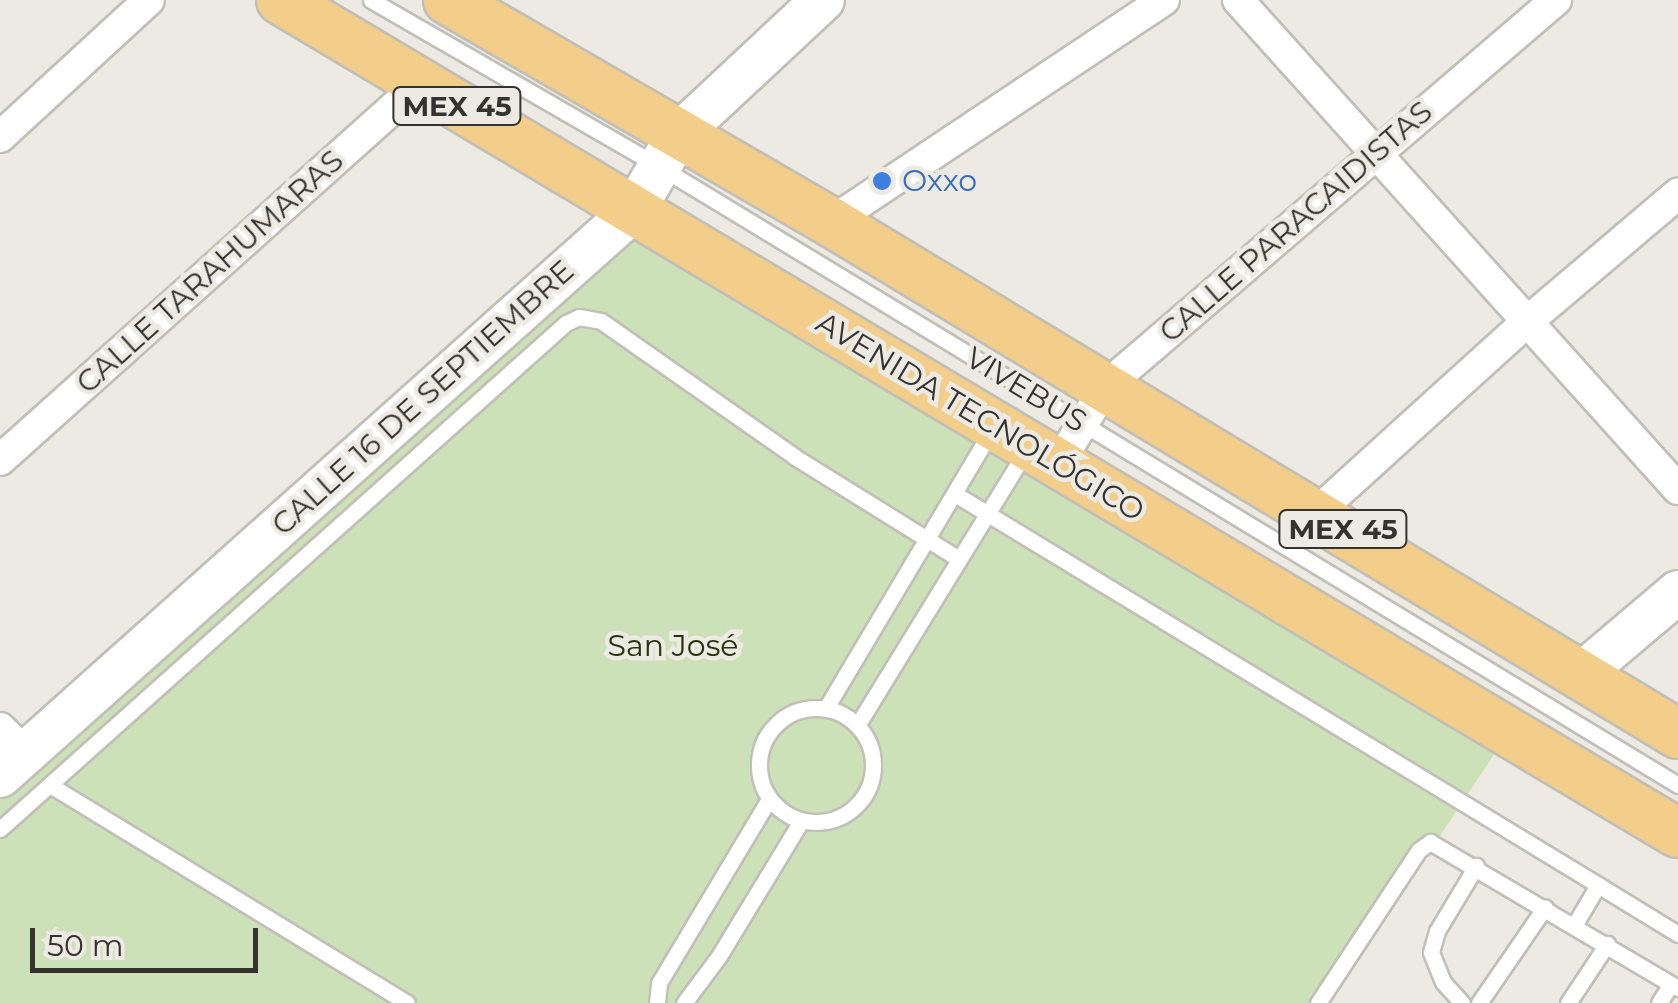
<!DOCTYPE html>
<meta charset="utf-8">
<style>
body{margin:0}
#map{position:relative;width:1678px;height:1003px;overflow:hidden;background:#eceae2;font-family:Montserrat,sans-serif}
div>[style]{position:absolute}
[style*='--x']{left:calc(var(--x)*1px);top:calc(var(--y)*1px);width:calc(var(--w)*1px);rotate:calc(var(--a)*1deg)}
.green>*{inset:0;background:#cde1b9}
.roads{filter:drop-shadow(2px 0 #c1bfb7) drop-shadow(-2px 0 #c1bfb7) drop-shadow(0 2px #c1bfb7) drop-shadow(0 -2px #c1bfb7)}
.lane>*{height:15px;margin:-7.5px;padding:0 7.5px;transform-origin:7.5px;border-radius:7.5px;background:#fff}
.lane>.ring{margin:-7.5px;padding:0;box-sizing:content-box;background:none;border:15px solid #fff;border-radius:50%}
.street>*{height:30px;margin:-15px;padding:0 15px;transform-origin:15px;border-radius:15px;background:#fff}
.secondary>*{height:42px;margin:-21px;padding:0 21px;transform-origin:21px;border-radius:21px;background:#fff}
.primary>*{height:48px;margin:-24px;padding:0 24px;transform-origin:24px;border-radius:24px;background:#f3cd8a}
.dots>*{width:28px;height:28px;translate:-50% -50%;box-sizing:border-box;border:5px solid #eceae2;border-radius:50%}
span{translate:-50% -50%;white-space:nowrap;text-align:center;line-height:1.15;-webkit-text-stroke:9px #eceae2;paint-order:stroke}
.shield-label span{padding:2px 8px;background:#eceae2;border:2px solid;border-radius:8px;-webkit-text-stroke-width:0}
.shield-label{font-size:28px;color:#343330;font-weight:700}
.shop-label{font-size:30px;color:#366cbe}
.left{translate:0 -50%;text-align:left}
.street-label{font-size:30px;color:#343330}
.park-label{font-size:30px;color:#233509}
.scale{position:absolute;left:30px;top:928px;width:228px;height:45px;box-sizing:border-box;border:5px solid #343330;border-top:0;padding-left:12px;font-size:30px;line-height:35px;white-space:nowrap;color:#343330;-webkit-text-stroke:8px #eceae2;paint-order:stroke}
</style>
<div id="map">
<div class="green">
<div style="clip-path:polygon(634px 210px,1509px 732px,1329px 1003px,0 1003px,0 764px)"></div>
</div>
<div class="roads">
<div class="lane">
<div style="--x:371;--y:0;--w:334;--a:30"></div>
<div style="--x:660;--y:167;--w:1191;--a:31.26"></div>
<div style="--x:955;--y:494;--w:753;--a:31.3"></div>
<div style="--x:1598;--y:885;--w:45;--a:120.5"></div>
<div style="--x:826;--y:708;--w:325;--a:-59.2"></div>
<div class="ring" style="left:759px;top:708px;width:99px;height:99px"></div>
<div style="--x:858;--y:724;--w:321;--a:-58.4"></div>
<div style="--x:50;--y:785;--w:418;--a:31.4"></div>
<div style="--x:0;--y:829;--w:759;--a:-41.8"></div>
<div style="--x:566;--y:323;--w:14;--a:-25"></div>
<div style="--x:579;--y:317;--w:22;--a:10"></div>
<div style="--x:601;--y:321;--w:237;--a:35"></div>
<div style="--x:795;--y:457;--w:193;--a:31.9"></div>
<div style="--x:1598;--y:885;--w:94;--a:31.5"></div>
<div style="--x:657;--y:1003;--w:20;--a:-84"></div>
<div style="--x:659;--y:983;--w:214;--a:-59.1"></div>
<div style="--x:684;--y:1003;--w:59;--a:-53.3"></div>
<div style="--x:719;--y:956;--w:158;--a:-58.7"></div>
<div style="--x:1318;--y:1003;--w:183;--a:-56.6"></div>
<div style="--x:1419;--y:850;--w:14;--a:-36"></div>
<div style="--x:1430;--y:842;--w:288;--a:30.5"></div>
<div style="--x:1462;--y:1003;--w:28;--a:-132"></div>
<div style="--x:1443;--y:982;--w:32;--a:-112"></div>
<div style="--x:1431;--y:952;--w:22;--a:-74"></div>
<div style="--x:1437;--y:931;--w:76;--a:-59"></div>
<div style="--x:1479;--y:1003;--w:116;--a:-55.5"></div>
<div style="--x:1568;--y:1003;--w:71;--a:-56.5"></div>
<div style="--x:1659;--y:1003;--w:22;--a:-58"></div>
</div>
<div class="street">
<div style="--x:1238;--y:0;--w:658;--a:48.02"></div>
<div style="--x:0;--y:137;--w:202;--a:-42.6"></div>
<div style="--x:831;--y:222;--w:400;--a:-33.7"></div>
<div style="--x:0;--y:460;--w:564;--a:-41.84"></div>
<div style="--x:1058;--y:464;--w:92;--a:-58.4"></div>
<div style="--x:1106;--y:386;--w:593;--a:-40.62"></div>
<div style="--x:1317;--y:512;--w:285;--a:-42.2"></div>
<div style="--x:1528;--y:321;--w:197;--a:-40.3"></div>
<div style="--x:0;--y:728;--w:36;--a:44"></div>
</div>
<div class="secondary">
<div style="--x:1579;--y:676;--w:130;--a:-40.3"></div>
<div style="--x:0;--y:776;--w:850;--a:-41.76"></div>
<div style="--x:634;--y:210;--w:87;--a:-59.6"></div>
<div style="--x:678;--y:135;--w:198;--a:-43"></div>
</div>
<div class="primary">
<div style="--x:281;--y:0;--w:1626;--a:30.81"></div>
<div style="--x:448;--y:0;--w:443;--a:30.1"></div>
<div style="--x:831;--y:222;--w:990;--a:31.15"></div>
</div>
</div>
<div class="dots">
<div style="left:882px;top:181px;background:#3f7fe0"></div>
</div>
<div class="shield-label">
<span style="left:457px;top:106px">MEX 45</span>
<span style="left:1343px;top:529px">MEX 45</span>
</div>
<div class="shop-label">
<span class="left" style="left:902px;top:181px">Oxxo</span>
</div>
<div class="street-label">
<span style="left:1296px;top:222px;rotate:-41deg">CALLE PARACAIDISTAS</span>
<span style="left:210px;top:272px;rotate:-42deg">CALLE TARAHUMARAS</span>
<span style="left:1026px;top:390px;rotate:31deg">VIVEBUS</span>
<span style="left:423px;top:398px;rotate:-42deg">CALLE 16 DE SEPTIEMBRE</span>
<span style="left:980px;top:417px;rotate:31deg">AVENIDA TECNOLÓGICO</span>
</div>
<div class="park-label">
<span style="left:673px;top:646px">San José</span>
</div>
<div class="scale">50 m</div>
</div>
